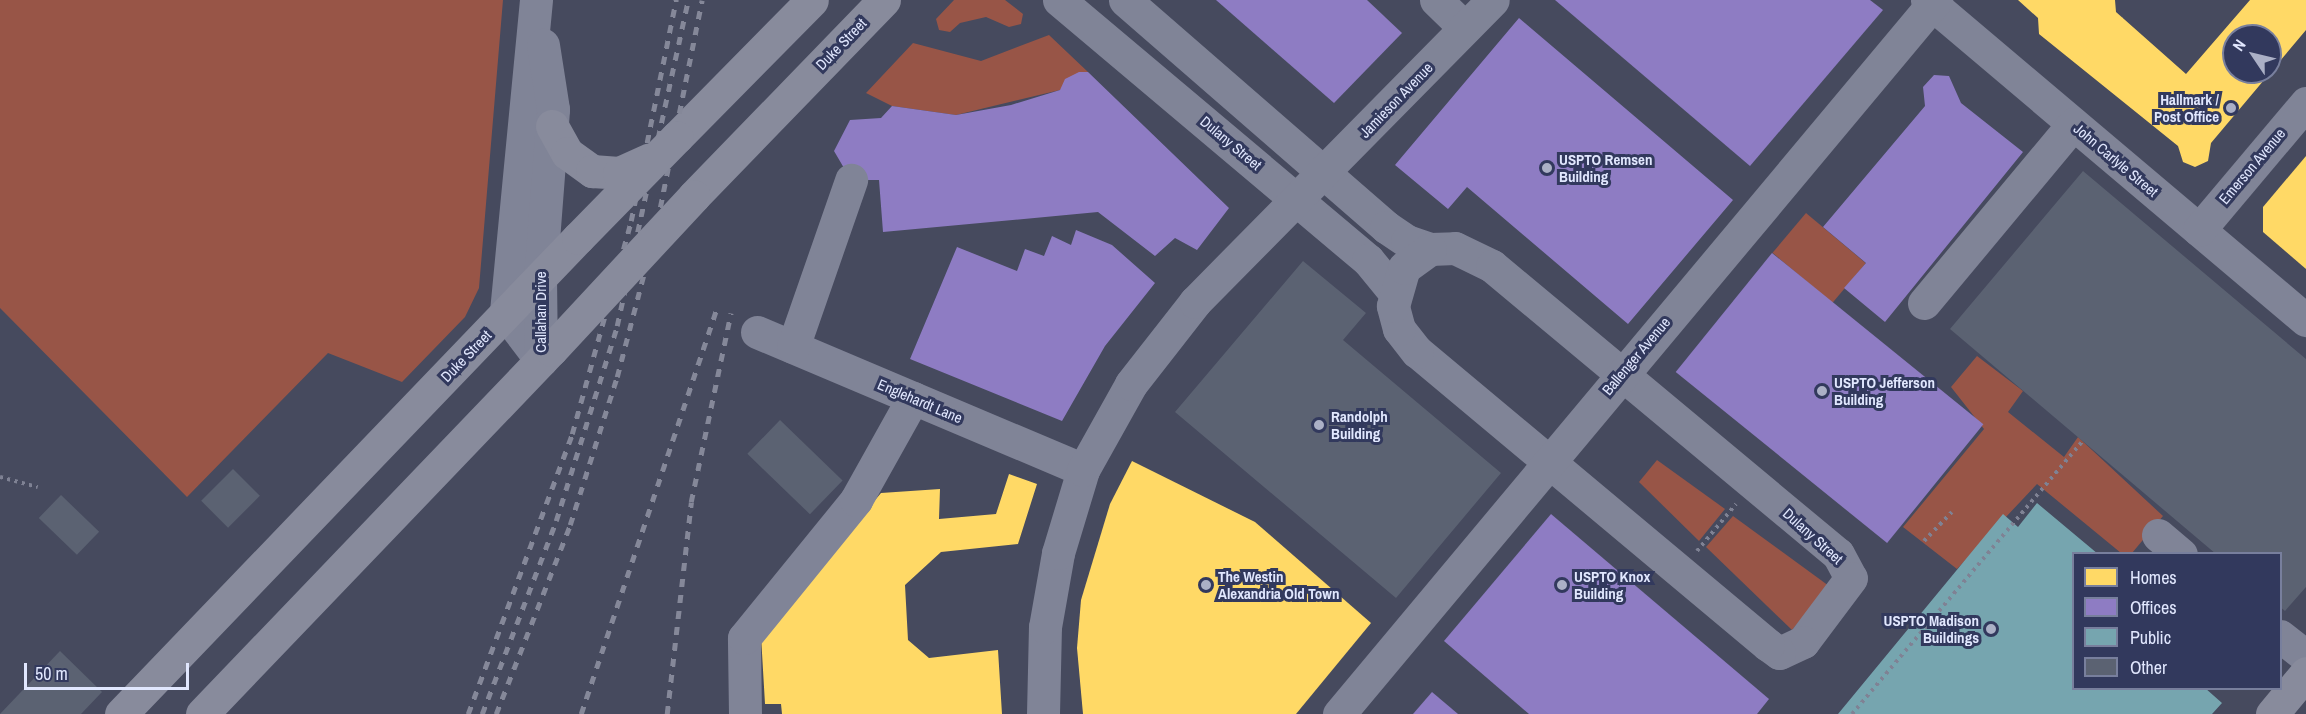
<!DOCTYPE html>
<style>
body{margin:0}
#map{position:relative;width:2306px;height:714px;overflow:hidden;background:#464a5e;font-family:"Archivo Narrow",sans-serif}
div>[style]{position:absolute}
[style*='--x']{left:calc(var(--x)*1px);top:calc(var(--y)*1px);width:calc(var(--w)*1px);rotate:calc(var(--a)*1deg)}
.green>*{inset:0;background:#985547;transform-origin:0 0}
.homes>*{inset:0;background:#ffd966}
.offices>*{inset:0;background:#8e7cc3;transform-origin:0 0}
.public>*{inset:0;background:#76a5af}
.building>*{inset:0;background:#5b6272;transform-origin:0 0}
.path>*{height:4px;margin-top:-2px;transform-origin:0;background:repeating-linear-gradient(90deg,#7f8294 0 3px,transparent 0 7.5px)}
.minor>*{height:33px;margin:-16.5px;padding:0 16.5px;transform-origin:16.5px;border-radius:16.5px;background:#808497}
.major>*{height:33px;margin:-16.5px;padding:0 16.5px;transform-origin:16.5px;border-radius:16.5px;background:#888b9c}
.rail>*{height:4.5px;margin-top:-2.25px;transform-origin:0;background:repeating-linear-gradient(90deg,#858899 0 8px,transparent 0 16px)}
.major-bridge>*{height:33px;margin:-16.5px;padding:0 16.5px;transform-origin:16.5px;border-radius:16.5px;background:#888b9c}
.dots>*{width:16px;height:16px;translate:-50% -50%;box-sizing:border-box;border:3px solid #32395d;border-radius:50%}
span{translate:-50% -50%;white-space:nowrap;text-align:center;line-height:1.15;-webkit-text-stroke:6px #32395d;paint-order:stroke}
.street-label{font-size:15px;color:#e1e7fe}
.poi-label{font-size:15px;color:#e1e7fe;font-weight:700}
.right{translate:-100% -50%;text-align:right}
.left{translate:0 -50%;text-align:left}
.legend{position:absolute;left:2072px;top:552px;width:210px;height:138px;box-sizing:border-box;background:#32395d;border:2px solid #787f9d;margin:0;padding:8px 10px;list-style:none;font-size:18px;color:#e1e7fe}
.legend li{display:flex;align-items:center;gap:12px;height:30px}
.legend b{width:30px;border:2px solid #787f9d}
.north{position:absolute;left:2222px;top:24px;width:60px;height:60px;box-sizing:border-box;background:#32395d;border:2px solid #787f9d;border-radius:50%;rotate:305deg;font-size:16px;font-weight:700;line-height:24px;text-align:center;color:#e1e7fe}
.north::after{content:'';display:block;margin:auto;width:21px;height:27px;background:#abb0c6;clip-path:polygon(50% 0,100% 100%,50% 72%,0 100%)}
.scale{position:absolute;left:24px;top:663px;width:165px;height:27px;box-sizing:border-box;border:3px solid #e1e7fe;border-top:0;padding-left:8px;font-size:18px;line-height:21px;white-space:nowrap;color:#e1e7fe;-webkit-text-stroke:4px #32395d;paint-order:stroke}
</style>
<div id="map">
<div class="green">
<div style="clip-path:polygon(0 0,503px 0,479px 288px,465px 317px,402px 382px,328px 353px,187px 497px,0 308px)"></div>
<div style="clip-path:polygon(954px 0,1005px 0,1023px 14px,1021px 24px,1009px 27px,986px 17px,960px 23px,950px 32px,939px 30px,936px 19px)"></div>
<div style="clip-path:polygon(1049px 35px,1088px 72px,1060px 90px,956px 115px,892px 106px,866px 93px,913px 43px,981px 61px)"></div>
<div style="left:1806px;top:213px;width:78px;height:52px;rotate:40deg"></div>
<div style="clip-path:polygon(1977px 356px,2023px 391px,2008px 412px,2064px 457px,2078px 437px,2163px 516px,2132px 553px,2121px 553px,2037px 484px,1957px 569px,1903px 527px,1984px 429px,1951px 387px)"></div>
<div style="clip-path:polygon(1657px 460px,1725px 509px,1699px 541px,1639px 482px)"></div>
<div style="clip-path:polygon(1733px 516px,1829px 586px,1792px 630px,1706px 547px)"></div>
</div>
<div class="homes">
<div style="clip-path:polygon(evenodd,2018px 0,2115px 0,2116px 12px,2186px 74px,2250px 0,2306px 0,2306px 30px,2211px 143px,2208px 161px,2195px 167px,2183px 162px,2178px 146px,2039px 34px,2038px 18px,2018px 0,2234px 36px,2270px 36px,2270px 72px,2234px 72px,2234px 36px)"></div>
<div style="clip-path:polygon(2306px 156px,2306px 269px,2263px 232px,2263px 207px)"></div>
<div style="clip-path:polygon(1132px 461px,1255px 522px,1371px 623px,1296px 714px,1083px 714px,1077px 648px,1081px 600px,1110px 504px)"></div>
<div style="clip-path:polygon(1009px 474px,1037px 484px,1018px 544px,941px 552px,905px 585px,908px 640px,929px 658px,998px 650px,1002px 714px,782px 714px,781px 704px,765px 704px,761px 636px,881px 493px,940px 489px,939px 519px,996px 514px)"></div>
</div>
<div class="offices">
<div style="clip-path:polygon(1216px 0,1367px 0,1402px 33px,1334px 103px)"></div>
<div style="clip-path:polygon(1555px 0,1870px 0,1883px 10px,1750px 166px)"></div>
<div style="clip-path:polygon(1519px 18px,1733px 200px,1628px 324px,1467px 187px,1448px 209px,1395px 165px)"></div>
<div style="clip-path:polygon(1079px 72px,1088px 72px,1229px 208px,1197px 250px,1175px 238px,1155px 256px,1098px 212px,883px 232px,879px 180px,851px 180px,834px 151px,850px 120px,881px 118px,892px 106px,956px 115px,1011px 105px,1060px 90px,1065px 79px)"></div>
<div style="clip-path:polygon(1934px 75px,1949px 76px,1961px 103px,2023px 152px,1885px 322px,1844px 288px,1866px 263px,1823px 227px,1925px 106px,1923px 87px)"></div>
<div style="clip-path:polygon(1076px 230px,1112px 245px,1155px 283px,1105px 346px,1062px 421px,910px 359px,957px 247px,1017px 271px,1025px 249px,1044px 256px,1052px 236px,1071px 245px)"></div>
<div style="left:1772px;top:253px;width:272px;height:153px;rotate:39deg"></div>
<div style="clip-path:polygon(1551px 514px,1769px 699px,1757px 714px,1529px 714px,1444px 641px)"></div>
<div style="clip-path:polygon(1432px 692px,1458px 714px,1413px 714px)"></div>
</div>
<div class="public">
<div style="clip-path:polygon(2037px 503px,2098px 554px,2074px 554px,2074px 688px,2205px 688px,2222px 703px,2212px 714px,1838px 714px,2003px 514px,2018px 527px)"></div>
</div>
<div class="building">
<div style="clip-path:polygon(2083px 171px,2306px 359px,2306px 587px,2285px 611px,2280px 607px,2280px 554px,2216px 554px,1950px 329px)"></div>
<div style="clip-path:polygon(1303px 261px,1366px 313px,1343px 340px,1501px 473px,1396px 598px,1175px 412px)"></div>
<div style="left:780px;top:420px;width:87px;height:47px;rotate:44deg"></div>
<div style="left:233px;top:469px;width:38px;height:45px;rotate:45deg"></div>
<div style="left:61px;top:495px;width:53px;height:32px;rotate:44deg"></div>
<div style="clip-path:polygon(60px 651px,102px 692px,81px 714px,0 714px)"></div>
</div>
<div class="path">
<div style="--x:0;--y:477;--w:39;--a:15"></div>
<div style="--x:1924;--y:541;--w:40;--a:-46"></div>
<div style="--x:1697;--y:551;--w:61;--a:-50.3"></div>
<div style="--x:1852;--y:714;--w:358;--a:-49.8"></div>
</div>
<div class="minor">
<div style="--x:536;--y:0;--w:315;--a:95.5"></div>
<div style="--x:506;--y:314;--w:58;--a:52.7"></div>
<div style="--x:1059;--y:0;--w:404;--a:40.1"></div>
<div style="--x:1368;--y:260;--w:43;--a:50.7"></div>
<div style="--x:1125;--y:0;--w:346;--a:41"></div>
<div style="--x:1386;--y:227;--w:25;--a:34"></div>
<div style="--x:1407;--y:241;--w:24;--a:19"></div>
<div style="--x:1430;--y:249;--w:25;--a:-2"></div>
<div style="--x:1455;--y:248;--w:41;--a:25.9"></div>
<div style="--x:1492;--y:266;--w:450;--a:39.8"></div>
<div style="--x:1838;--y:554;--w:27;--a:62"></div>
<div style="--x:1851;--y:578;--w:80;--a:126.9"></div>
<div style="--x:1803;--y:642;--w:26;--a:155"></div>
<div style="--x:1779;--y:653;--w:14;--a:-144"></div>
<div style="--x:1768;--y:645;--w:457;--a:-140.1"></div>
<div style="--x:1417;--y:352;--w:29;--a:-128"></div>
<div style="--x:1399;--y:329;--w:24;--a:-105"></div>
<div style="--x:1393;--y:306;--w:40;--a:-74"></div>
<div style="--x:1404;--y:268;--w:32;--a:-36"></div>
<div style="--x:1436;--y:0;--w:40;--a:44"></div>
<div style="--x:1927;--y:0;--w:496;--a:40.2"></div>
<div style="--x:2199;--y:230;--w:166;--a:-49.9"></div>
<div style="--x:1924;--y:303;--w:233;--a:-50.2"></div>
<div style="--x:757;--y:332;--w:354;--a:22.9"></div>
<div style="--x:793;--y:347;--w:177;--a:-70.8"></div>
<div style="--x:541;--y:360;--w:81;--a:-90.7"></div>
<div style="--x:540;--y:279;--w:170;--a:-85.6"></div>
<div style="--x:553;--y:109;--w:65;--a:-98.9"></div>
<div style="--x:2158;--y:535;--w:30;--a:40"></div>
<div style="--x:2280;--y:636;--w:33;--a:38"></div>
<div style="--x:745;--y:714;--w:76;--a:-90.8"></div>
<div style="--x:744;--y:638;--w:178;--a:-50.9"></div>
<div style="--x:856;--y:500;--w:117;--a:-60.8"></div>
<div style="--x:1043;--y:714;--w:87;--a:-88.7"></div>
<div style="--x:1045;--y:627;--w:75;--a:-80"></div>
<div style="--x:1058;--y:553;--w:87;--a:-73.2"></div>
<div style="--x:1083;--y:470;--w:98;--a:-60.8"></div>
<div style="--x:1131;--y:384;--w:104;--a:-52"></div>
<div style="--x:1195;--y:302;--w:424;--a:-45.4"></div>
<div style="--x:1339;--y:714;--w:931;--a:-50.1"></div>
</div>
<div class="major">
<div style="--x:552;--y:126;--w:31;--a:61"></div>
<div style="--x:567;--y:153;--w:31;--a:36"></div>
<div style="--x:677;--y:137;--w:192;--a:-45.4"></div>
<div style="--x:694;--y:196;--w:273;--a:-45.9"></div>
<div style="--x:121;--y:714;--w:660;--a:-46.17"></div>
<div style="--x:202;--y:714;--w:504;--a:-46.21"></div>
<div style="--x:2272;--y:714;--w:53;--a:-50.3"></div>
</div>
<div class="rail">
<div style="--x:468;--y:714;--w:299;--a:-69.6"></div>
<div style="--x:572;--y:434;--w:221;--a:-74.5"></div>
<div style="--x:631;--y:221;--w:226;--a:-78.5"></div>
<div style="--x:482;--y:714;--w:207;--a:-69"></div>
<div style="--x:556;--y:521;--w:204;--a:-72.6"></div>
<div style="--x:617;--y:326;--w:334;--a:-77.7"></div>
<div style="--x:496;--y:714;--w:203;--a:-68.6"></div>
<div style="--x:570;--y:525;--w:155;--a:-72.4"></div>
<div style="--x:617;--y:377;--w:159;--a:-75.4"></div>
<div style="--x:657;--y:223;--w:227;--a:-78.6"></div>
<div style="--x:581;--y:714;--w:428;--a:-71.5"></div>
<div style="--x:667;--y:714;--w:213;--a:-83.5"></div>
<div style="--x:691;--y:502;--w:193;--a:-78.1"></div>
</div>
<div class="major-bridge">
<div style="--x:592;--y:171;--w:27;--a:4"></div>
<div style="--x:619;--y:173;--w:34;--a:-24"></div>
<div style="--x:578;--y:238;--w:141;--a:-45.6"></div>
<div style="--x:551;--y:350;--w:210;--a:-47.1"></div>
</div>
<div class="dots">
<div style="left:2231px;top:108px;background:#abb0c6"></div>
<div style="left:1547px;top:168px;background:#abb0c6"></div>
<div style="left:1822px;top:391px;background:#abb0c6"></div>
<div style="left:1319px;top:425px;background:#abb0c6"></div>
<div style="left:1206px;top:585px;background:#abb0c6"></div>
<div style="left:1562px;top:585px;background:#abb0c6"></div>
<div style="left:1991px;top:629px;background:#abb0c6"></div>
</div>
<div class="street-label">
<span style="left:841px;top:44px;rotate:-46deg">Duke Street</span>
<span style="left:1396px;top:100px;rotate:-46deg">Jamieson Avenue</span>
<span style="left:1231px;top:143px;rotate:40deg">Dulany Street</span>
<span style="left:2116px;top:160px;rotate:40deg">John Carlyle Street</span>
<span style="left:2252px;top:166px;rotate:-50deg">Emerson Avenue</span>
<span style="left:541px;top:312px;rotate:-90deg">Callahan Drive</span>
<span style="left:466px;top:356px;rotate:-46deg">Duke Street</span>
<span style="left:1636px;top:356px;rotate:-50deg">Ballenger Avenue</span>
<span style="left:920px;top:401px;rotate:23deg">Englehardt Lane</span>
<span style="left:1813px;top:536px;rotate:42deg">Dulany Street</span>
</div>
<div class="poi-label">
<span class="right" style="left:2219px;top:108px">Hallmark /<br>Post Office</span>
<span class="left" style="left:1559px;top:168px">USPTO Remsen<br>Building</span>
<span class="left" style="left:1834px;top:391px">USPTO Jefferson<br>Building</span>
<span class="left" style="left:1331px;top:425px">Randolph<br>Building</span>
<span class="left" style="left:1218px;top:585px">The Westin<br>Alexandria Old Town</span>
<span class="left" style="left:1574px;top:585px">USPTO Knox<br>Building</span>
<span class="right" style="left:1979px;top:629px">USPTO Madison<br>Buildings</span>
</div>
<ul class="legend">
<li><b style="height:16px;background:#ffd966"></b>Homes</li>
<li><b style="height:16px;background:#8e7cc3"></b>Offices</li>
<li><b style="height:16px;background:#76a5af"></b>Public</li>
<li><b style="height:16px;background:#5b6272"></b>Other</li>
</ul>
<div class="north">N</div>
<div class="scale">50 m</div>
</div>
